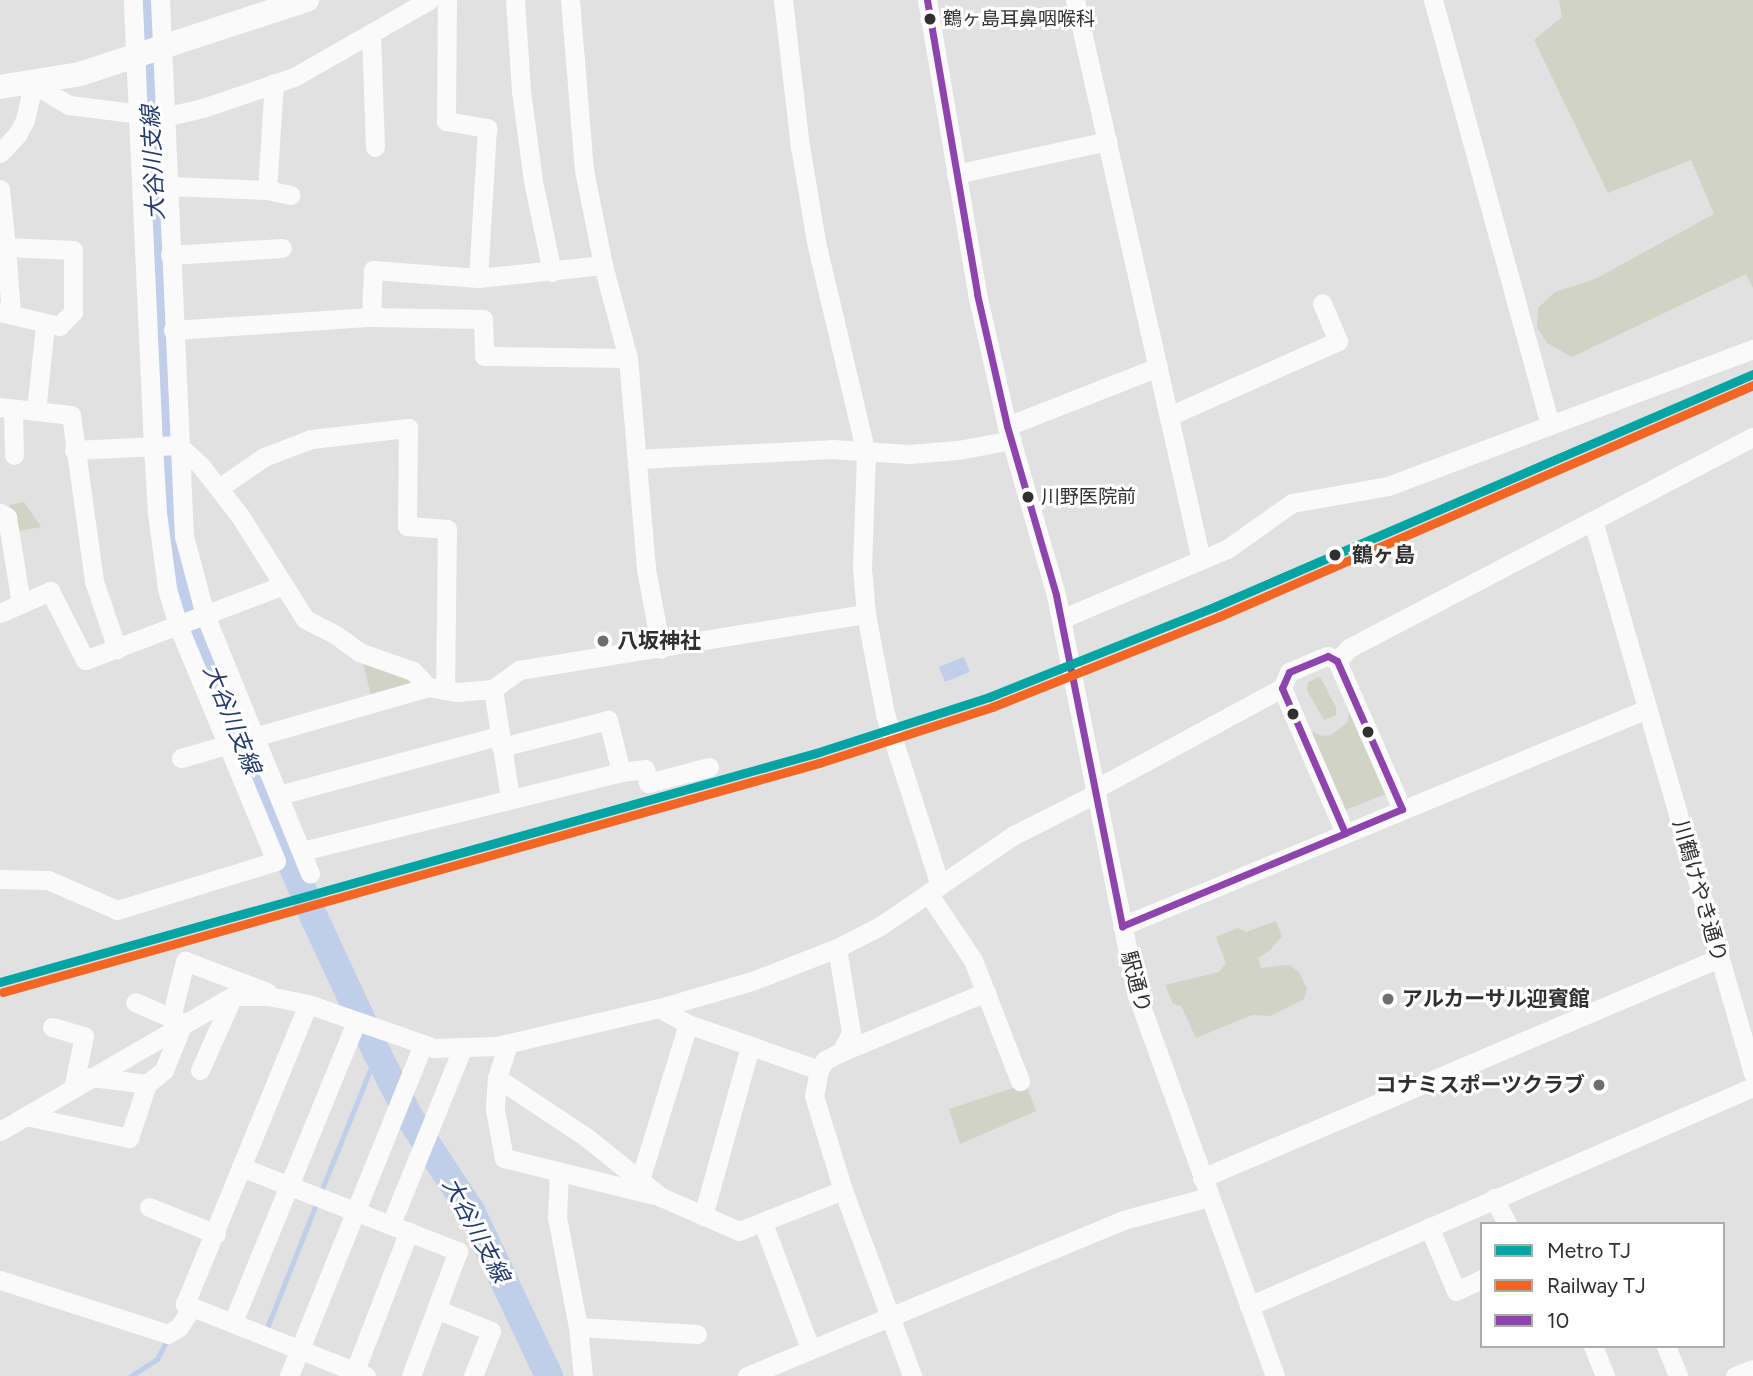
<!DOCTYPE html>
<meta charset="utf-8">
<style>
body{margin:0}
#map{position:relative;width:1753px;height:1376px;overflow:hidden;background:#e1e1e2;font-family:Figtree,"Noto Sans JP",sans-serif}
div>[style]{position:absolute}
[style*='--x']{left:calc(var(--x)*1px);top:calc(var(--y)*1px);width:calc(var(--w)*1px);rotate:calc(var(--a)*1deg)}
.green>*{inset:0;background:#d1d3c4}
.water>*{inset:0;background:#c0ceea;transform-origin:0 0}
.stream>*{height:4.5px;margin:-2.25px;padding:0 2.25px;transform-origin:2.25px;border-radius:2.25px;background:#c0ceea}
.river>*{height:28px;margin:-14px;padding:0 14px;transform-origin:14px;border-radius:14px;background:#c0ceea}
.minor>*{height:19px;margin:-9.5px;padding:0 9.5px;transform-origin:9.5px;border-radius:9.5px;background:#fafafb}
.major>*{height:24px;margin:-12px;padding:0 12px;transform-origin:12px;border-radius:12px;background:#fafafb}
.bus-1>*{height:7px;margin:-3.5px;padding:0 3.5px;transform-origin:3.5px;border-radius:3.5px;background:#8e44ad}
.rail-1>*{height:9px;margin:-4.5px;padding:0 4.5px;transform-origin:4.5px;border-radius:4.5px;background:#f26522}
.metro-1>*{height:9px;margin:-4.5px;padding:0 4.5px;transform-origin:4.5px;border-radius:4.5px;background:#03a4a4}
.dots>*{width:19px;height:19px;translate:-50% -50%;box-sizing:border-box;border:4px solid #fff;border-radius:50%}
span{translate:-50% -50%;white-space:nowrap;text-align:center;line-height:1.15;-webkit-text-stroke:6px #fff;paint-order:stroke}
.bus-label{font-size:19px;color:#303031}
.left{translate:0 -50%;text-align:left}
.stop-label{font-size:21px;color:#303031;font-weight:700}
.poi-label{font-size:21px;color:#303031;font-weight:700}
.right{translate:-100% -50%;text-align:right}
.street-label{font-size:21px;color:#303031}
.water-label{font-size:23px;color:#253b6d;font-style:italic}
.legend{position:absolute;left:1480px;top:1222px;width:245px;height:126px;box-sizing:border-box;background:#fff;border:2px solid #acacad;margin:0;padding:9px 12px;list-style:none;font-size:21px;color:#303031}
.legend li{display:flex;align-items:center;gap:14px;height:35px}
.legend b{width:35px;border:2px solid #acacad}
</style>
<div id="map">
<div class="green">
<div style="clip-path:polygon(1559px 0,1753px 0,1753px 288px,1746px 274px,1572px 357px,1547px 343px,1537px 327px,1538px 308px,1555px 292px,1595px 279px,1714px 214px,1691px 160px,1608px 193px,1534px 40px,1562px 17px)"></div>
<div style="clip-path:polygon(24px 502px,41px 527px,14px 532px,10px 505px)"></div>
<div style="clip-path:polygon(363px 663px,418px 682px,375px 699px,370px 692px)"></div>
<div style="clip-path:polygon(1320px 677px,1336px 707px,1336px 715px,1324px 720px,1307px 690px,1308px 682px)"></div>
<div style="clip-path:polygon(1349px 712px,1386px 794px,1343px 811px,1309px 730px,1322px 736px,1331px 735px,1348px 722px)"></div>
<div style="clip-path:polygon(1276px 921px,1282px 936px,1269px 951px,1258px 958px,1261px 968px,1289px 965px,1299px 972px,1307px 989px,1304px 999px,1270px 1016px,1252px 1015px,1196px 1038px,1181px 1006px,1173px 1004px,1165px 985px,1219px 972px,1226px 963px,1216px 937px,1238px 928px,1246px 932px)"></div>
<div style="clip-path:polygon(1026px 1084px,1036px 1111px,960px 1144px,949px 1109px)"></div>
</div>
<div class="water">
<div style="left:964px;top:657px;width:16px;height:27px;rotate:68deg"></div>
</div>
<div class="stream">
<div style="--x:320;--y:1194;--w:152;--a:-68"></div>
<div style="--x:267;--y:1328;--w:136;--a:-68.4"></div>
<div style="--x:131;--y:1376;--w:31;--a:-33"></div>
<div style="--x:157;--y:1359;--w:21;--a:-62"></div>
</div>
<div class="river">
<div style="--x:145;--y:0;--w:527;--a:87.28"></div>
<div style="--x:170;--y:526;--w:87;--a:78.7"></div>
<div style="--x:187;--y:611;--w:329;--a:67.5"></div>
<div style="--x:313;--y:915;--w:152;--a:65.1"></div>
<div style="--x:377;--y:1053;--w:75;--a:63.1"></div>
<div style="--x:411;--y:1120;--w:109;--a:56.6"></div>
<div style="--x:471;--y:1211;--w:183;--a:64.7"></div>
</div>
<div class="minor">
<div style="--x:160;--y:0;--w:537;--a:87.44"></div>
<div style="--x:184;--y:536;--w:82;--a:75.1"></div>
<div style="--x:205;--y:615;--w:279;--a:67.9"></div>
<div style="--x:447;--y:0;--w:121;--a:90.5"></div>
<div style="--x:446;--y:121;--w:42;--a:9.7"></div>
<div style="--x:487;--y:128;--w:150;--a:93.4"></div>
<div style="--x:515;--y:0;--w:91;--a:86.2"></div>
<div style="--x:521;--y:91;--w:91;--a:82.4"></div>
<div style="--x:533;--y:181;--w:93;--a:78.2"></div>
<div style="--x:570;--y:0;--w:171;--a:85.3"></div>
<div style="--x:584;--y:170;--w:97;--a:78.7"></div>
<div style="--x:603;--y:265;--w:96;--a:75"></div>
<div style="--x:628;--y:358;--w:212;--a:85.1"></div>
<div style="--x:646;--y:569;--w:81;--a:79.4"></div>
<div style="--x:783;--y:0;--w:147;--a:83.4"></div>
<div style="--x:800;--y:146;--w:97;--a:80.5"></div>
<div style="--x:816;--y:242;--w:217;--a:76.7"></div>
<div style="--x:866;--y:453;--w:115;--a:92"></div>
<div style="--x:862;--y:568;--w:46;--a:85"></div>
<div style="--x:866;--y:614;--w:102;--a:79.2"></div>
<div style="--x:885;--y:714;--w:180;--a:72.2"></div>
<div style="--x:927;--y:0;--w:298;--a:80.3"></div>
<div style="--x:977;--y:294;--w:135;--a:77.2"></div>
<div style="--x:1007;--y:426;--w:176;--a:73.8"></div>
<div style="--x:1056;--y:595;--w:408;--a:78.6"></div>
<div style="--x:1137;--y:995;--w:405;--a:70.1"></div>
<div style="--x:1075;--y:0;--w:574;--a:77.32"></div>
<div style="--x:1433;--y:0;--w:441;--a:74.6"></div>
<div style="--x:371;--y:33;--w:114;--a:88"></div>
<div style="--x:0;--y:153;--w:25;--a:-47"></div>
<div style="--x:17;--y:135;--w:17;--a:-62"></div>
<div style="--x:25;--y:120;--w:37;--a:-77"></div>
<div style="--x:33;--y:84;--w:42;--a:30.3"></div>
<div style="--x:69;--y:105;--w:96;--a:7.2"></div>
<div style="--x:164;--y:117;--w:40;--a:-13"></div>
<div style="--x:203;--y:108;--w:96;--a:-18.8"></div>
<div style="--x:294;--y:77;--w:155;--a:-29.7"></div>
<div style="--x:956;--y:174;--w:155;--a:-12.3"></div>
<div style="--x:167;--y:186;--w:100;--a:2.3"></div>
<div style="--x:267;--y:190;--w:24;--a:12"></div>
<div style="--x:0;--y:189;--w:58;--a:84.1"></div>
<div style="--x:267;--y:190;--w:107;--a:-86.3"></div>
<div style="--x:170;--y:255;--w:112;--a:-3.6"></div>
<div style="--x:0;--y:312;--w:61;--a:13.3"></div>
<div style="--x:59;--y:326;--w:20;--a:-45"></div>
<div style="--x:73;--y:312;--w:62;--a:-90"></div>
<div style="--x:73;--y:250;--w:67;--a:-177.4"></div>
<div style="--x:6;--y:247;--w:66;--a:85.7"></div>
<div style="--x:371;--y:317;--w:47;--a:-87.6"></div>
<div style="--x:373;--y:270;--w:105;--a:4.4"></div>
<div style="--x:478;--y:278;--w:126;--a:-5.9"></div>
<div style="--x:173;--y:330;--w:198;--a:-3.8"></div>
<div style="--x:371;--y:317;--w:112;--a:1"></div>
<div style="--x:483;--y:319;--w:37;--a:88"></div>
<div style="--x:484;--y:356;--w:144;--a:0.8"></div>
<div style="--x:0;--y:407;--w:71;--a:6.4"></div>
<div style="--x:71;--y:415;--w:168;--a:82.1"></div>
<div style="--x:94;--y:581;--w:72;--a:71.3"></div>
<div style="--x:13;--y:409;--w:46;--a:88.8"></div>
<div style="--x:36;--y:411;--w:86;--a:-84"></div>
<div style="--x:1169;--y:416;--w:185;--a:-23.9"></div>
<div style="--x:1338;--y:341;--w:41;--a:-112.8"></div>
<div style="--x:1007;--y:426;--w:162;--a:-21.3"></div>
<div style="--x:74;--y:450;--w:104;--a:-2.8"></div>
<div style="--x:178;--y:445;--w:31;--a:42"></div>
<div style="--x:201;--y:466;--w:63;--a:52"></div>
<div style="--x:240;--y:516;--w:122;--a:57.7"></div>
<div style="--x:305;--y:619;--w:35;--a:27"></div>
<div style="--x:336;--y:635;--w:29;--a:36"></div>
<div style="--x:359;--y:652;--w:57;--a:19.4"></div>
<div style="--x:413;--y:671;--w:22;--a:47"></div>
<div style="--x:428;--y:687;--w:29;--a:10"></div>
<div style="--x:457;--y:692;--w:36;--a:-5"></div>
<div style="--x:493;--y:689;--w:32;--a:-36"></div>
<div style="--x:519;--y:670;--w:351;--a:-9.2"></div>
<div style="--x:637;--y:459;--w:195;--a:-2.9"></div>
<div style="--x:832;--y:449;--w:77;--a:3.7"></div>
<div style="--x:909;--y:454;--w:49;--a:-4.7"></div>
<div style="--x:958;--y:450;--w:55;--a:-10.5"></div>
<div style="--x:219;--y:488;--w:55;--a:-34.6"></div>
<div style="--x:264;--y:457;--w:50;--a:-21"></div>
<div style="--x:311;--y:439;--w:98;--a:-6.5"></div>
<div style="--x:408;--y:428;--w:98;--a:90.6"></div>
<div style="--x:407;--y:526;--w:40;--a:4.3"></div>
<div style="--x:447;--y:529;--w:161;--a:90.7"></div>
<div style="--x:0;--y:513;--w:8;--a:30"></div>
<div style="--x:7;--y:517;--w:87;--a:80.8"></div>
<div style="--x:1593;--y:521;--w:575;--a:73.84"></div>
<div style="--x:0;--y:613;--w:55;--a:-23.7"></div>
<div style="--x:50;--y:591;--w:77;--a:63.1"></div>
<div style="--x:85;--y:660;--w:212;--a:-20.7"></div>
<div style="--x:1061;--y:619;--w:180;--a:-22.9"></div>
<div style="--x:1227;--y:549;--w:80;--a:-35.3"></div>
<div style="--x:1292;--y:503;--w:97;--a:-10"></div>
<div style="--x:1388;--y:486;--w:390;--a:-20.6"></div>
<div style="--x:1337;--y:661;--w:18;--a:-47"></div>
<div style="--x:1349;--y:648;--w:456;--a:-27.6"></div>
<div style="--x:493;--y:689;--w:110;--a:81.1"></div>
<div style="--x:181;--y:758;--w:257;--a:-16"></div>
<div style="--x:621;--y:772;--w:24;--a:-7"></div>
<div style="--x:645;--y:769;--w:14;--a:78"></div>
<div style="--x:648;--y:783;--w:63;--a:-14.7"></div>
<div style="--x:1095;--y:789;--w:213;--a:-28.4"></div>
<div style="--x:279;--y:795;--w:227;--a:-15.1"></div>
<div style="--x:1345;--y:833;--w:158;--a:-113.5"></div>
<div style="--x:1282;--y:688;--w:17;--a:-66"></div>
<div style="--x:1289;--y:672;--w:33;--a:-23"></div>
<div style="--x:1319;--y:659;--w:9;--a:-18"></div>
<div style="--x:1328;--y:656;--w:10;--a:29"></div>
<div style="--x:1337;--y:661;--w:162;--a:66.3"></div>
<div style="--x:302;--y:851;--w:329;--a:-13.9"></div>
<div style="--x:621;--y:772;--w:54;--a:-104"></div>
<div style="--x:608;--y:720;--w:110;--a:165.8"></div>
<div style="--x:0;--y:879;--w:48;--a:1.2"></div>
<div style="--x:48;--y:880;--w:75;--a:23.5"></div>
<div style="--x:117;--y:910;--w:166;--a:-17.1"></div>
<div style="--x:276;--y:861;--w:256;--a:-112.6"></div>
<div style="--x:178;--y:625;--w:39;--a:-107"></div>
<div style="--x:167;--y:588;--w:76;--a:-97.6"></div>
<div style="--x:157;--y:513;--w:67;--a:-93.4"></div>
<div style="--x:153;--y:446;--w:446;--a:-92.6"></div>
<div style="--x:928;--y:893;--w:81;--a:56.1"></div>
<div style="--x:973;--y:960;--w:130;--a:68.8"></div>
<div style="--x:1122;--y:926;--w:568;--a:-22.46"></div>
<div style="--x:837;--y:948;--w:86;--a:80.6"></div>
<div style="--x:851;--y:1033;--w:21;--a:118"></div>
<div style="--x:841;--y:1052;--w:18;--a:153"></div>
<div style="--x:825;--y:1060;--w:12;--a:121"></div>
<div style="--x:819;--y:1070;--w:26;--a:101"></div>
<div style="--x:814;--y:1096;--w:98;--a:72.9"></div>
<div style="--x:843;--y:1190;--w:198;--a:69.6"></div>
<div style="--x:659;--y:1008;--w:33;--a:29"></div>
<div style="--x:688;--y:1024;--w:139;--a:19.3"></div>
<div style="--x:171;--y:1018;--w:59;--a:-76.2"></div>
<div style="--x:185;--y:961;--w:88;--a:20.7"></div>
<div style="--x:52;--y:1027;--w:33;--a:16"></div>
<div style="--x:84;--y:1036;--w:53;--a:101.9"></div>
<div style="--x:508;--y:1044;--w:36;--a:108"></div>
<div style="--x:497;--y:1078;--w:32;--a:94"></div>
<div style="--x:495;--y:1110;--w:49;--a:79.4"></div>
<div style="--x:504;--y:1158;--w:155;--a:13.8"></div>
<div style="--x:841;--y:1052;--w:157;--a:-22.5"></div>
<div style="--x:200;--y:1070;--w:81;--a:-66"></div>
<div style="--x:91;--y:1077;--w:56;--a:7.1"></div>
<div style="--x:497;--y:1078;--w:107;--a:33.5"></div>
<div style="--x:586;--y:1137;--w:96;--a:38.7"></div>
<div style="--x:661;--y:1197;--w:85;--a:23.6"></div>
<div style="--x:739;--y:1231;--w:112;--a:-21.5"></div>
<div style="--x:26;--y:1116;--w:105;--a:12.1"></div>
<div style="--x:129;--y:1138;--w:57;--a:-71.6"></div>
<div style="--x:147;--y:1084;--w:22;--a:-39"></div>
<div style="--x:164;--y:1070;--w:51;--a:-68"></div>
<div style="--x:183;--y:1023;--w:52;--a:-156.4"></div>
<div style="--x:0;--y:1131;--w:269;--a:-30.1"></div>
<div style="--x:233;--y:996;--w:35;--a:0"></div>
<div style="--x:268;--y:996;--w:41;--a:11.3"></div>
<div style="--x:308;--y:1004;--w:133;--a:19.2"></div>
<div style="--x:434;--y:1048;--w:63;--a:-1.8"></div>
<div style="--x:497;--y:1046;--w:166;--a:-13.2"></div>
<div style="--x:659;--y:1008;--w:97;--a:-16.2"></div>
<div style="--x:752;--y:981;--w:91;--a:-21.2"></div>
<div style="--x:837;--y:948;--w:48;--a:-27.1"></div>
<div style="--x:880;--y:926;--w:162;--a:-34.2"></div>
<div style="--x:1014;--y:835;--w:91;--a:-26.8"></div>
<div style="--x:241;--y:1167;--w:233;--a:21.2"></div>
<div style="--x:458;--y:1251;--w:134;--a:110.6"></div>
<div style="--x:559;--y:1172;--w:45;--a:92.5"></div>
<div style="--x:557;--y:1217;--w:112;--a:79.2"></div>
<div style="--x:578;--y:1327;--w:49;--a:84.2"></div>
<div style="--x:1202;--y:1178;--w:562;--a:-23.05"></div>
<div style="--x:640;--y:1180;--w:163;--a:-72.9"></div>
<div style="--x:1494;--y:1198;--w:29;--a:63"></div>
<div style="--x:149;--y:1207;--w:72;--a:21.9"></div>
<div style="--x:703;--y:1216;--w:176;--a:-74.5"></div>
<div style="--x:763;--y:1223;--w:134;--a:69.4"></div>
<div style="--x:391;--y:1224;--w:191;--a:-67.9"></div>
<div style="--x:1429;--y:1227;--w:69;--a:67.1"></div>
<div style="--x:1456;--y:1291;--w:29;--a:-25"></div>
<div style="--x:0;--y:1280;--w:176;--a:17.8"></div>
<div style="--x:168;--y:1334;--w:13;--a:-32"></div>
<div style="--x:179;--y:1327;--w:24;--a:-57"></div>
<div style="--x:192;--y:1307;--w:8;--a:-157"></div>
<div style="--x:185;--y:1304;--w:324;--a:-67.7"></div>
<div style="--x:1249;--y:1306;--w:550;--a:-23.49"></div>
<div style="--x:192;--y:1307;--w:187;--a:21.6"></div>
<div style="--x:436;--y:1309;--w:59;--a:21.8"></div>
<div style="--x:491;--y:1331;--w:48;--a:111.8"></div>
<div style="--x:233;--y:1322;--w:324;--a:-67.7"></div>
<div style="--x:578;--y:1327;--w:119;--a:3.4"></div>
<div style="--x:1593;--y:1346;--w:32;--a:68"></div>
<div style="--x:1666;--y:1346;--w:32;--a:68"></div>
<div style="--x:289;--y:1376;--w:358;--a:-68"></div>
<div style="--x:353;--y:1376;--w:155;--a:-68.9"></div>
<div style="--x:747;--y:1376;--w:407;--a:-22.5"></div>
<div style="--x:1123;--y:1220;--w:89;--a:-15"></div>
<div style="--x:1735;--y:1376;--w:19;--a:-21"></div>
</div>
<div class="major">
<div style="--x:0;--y:87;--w:81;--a:-9.2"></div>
<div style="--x:80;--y:74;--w:239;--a:-18.1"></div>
</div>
<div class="bus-1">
<div style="--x:927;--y:0;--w:298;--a:80.3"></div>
<div style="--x:977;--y:294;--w:135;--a:77.2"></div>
<div style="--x:1007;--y:426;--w:176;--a:73.8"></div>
<div style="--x:1056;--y:595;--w:338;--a:78.7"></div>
<div style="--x:1122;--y:926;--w:242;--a:-22.6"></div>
<div style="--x:1328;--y:656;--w:10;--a:29"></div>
<div style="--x:1337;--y:661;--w:162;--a:66.3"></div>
<div style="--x:1402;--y:809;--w:62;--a:157.2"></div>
<div style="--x:1345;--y:833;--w:158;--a:-113.5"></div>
<div style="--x:1282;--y:688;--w:17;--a:-66"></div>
<div style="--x:1289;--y:672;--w:42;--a:-22.3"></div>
</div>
<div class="rail-1">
<div style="--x:3;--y:992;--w:848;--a:-15.68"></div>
<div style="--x:819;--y:763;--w:182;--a:-17.9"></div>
<div style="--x:992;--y:707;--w:243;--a:-21.7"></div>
<div style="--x:1218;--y:617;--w:583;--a:-23.44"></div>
</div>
<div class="metro-1">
<div style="--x:0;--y:982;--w:848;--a:-15.68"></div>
<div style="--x:816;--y:753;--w:182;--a:-17.9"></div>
<div style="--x:989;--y:697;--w:242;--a:-21.8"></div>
<div style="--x:1214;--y:607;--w:587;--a:-23.38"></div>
</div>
<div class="dots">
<div style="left:930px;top:19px;background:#303031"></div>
<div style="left:1028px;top:497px;background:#303031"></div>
<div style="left:1335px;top:555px;background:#303031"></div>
<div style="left:603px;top:641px;background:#6e6e6f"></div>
<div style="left:1293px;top:714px;background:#303031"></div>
<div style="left:1368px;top:732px;background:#303031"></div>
<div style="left:1388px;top:999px;background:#6e6e6f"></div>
<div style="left:1599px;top:1085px;background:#6e6e6f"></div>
</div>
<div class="bus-label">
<span class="left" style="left:943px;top:19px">鶴ヶ島耳鼻咽喉科</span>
<span class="left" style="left:1041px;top:497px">川野医院前</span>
</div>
<div class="stop-label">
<span class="left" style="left:1352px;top:555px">鶴ヶ島</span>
</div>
<div class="poi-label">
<span class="left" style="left:617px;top:641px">八坂神社</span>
<span class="left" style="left:1402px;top:999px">アルカーサル迎賓館</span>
<span class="right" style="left:1585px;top:1085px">コナミスポーツクラブ</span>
</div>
<div class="street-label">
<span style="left:1700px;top:891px;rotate:74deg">川鶴けやき通り</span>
<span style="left:1136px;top:982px;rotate:75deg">駅通り</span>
</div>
<div class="water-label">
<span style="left:153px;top:163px;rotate:-93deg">大谷川支線</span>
<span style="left:232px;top:719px;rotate:68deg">大谷川支線</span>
<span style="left:476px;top:1230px;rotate:62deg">大谷川支線</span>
</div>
<ul class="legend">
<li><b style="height:9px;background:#03a4a4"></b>Metro TJ</li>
<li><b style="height:9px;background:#f26522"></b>Railway TJ</li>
<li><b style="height:9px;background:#8e44ad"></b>10</li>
</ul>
</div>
